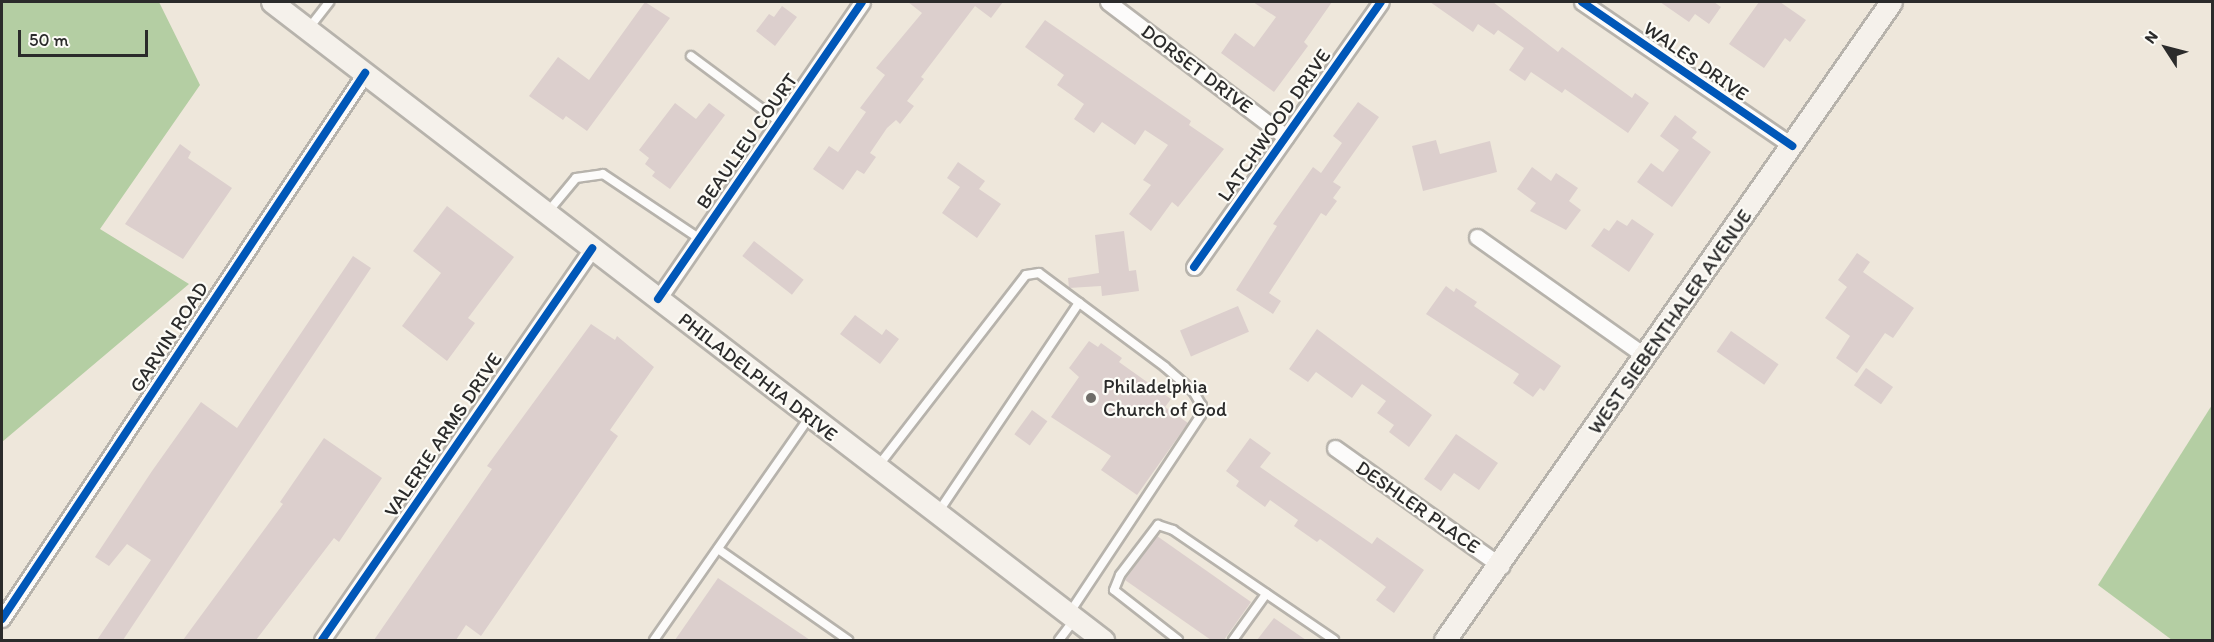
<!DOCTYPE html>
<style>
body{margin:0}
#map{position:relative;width:2214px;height:642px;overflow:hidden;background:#eee7db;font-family:Itim,sans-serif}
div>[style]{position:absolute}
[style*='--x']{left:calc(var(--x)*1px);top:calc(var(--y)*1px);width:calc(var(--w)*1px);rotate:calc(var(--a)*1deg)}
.forest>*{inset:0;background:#b4cea3}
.building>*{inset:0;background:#dccfcd;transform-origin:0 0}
.roads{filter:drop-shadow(2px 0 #b7b3ac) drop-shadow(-2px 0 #b7b3ac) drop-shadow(0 2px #b7b3ac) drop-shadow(0 -2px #b7b3ac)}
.lane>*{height:8px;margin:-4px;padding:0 4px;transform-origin:4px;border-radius:4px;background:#fcfbfa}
.street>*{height:15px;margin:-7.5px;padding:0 7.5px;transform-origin:7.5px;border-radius:7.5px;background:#fcfbfa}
.secondary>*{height:21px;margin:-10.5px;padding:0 10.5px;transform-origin:10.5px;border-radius:10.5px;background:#f5f1eb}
.cycleway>*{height:8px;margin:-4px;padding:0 4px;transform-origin:4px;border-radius:4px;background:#0057b8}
.dots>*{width:16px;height:16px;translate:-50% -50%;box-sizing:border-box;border:3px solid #fdfcf7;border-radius:50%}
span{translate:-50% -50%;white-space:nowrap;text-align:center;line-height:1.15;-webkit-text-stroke:4.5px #fdfcf7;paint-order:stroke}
.street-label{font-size:20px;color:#2b2b2b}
.poi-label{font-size:20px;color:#2b2b2b}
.left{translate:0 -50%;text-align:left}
.frame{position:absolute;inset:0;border:3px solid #2b2b2b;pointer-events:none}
.north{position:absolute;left:2136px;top:18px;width:60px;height:60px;-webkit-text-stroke:4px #fdfcf7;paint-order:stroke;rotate:306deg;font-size:16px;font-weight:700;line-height:24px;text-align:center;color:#2b2b2b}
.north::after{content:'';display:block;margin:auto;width:21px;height:27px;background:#2b2b2b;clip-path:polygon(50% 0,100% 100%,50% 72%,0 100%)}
.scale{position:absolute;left:18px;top:30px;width:130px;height:27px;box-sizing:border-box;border:3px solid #2b2b2b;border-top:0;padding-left:8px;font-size:18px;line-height:21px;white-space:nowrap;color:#2b2b2b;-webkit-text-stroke:4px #fdfcf7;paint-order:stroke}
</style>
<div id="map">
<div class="forest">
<div style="clip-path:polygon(2px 2px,159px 2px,200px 85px,100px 229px,189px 284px,2px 442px)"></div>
<div style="clip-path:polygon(2212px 405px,2212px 640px,2172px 640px,2098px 585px)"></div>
</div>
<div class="building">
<div style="clip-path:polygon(645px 2px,670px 18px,587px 131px,566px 116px,563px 120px,529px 96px,558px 57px,589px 80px)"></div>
<div style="clip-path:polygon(908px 2px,1003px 2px,991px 18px,975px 6px,921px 77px,924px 79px,907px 101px,914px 106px,900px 124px,896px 120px,887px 128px,870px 153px,876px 157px,864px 174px,857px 170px,843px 190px,813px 169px,829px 146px,838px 152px,866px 112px,860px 108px,885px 75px,876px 68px,922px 13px)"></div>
<div style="clip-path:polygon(1253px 2px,1332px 2px,1304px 42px,1308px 46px,1274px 92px,1221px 53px,1235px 33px,1254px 47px,1276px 17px)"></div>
<div style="clip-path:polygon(1430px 2px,1493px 2px,1558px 52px,1562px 47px,1632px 98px,1635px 93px,1649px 103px,1628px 133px,1565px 89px,1562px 93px,1531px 72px,1525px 81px,1509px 70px,1524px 48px,1498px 30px,1494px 35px,1478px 24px,1473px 32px)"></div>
<div style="clip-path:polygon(1660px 2px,1714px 2px,1721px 7px,1709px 24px,1695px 14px,1689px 22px)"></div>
<div style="clip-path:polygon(1759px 2px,1780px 2px,1806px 20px,1790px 42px,1785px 38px,1764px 68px,1729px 44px)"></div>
<div style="clip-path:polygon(782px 6px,797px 17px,775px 46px,756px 31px,769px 14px,774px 17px)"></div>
<div style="clip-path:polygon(1045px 20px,1191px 121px,1189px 125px,1224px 149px,1178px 207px,1172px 202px,1151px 231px,1129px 214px,1151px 185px,1143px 180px,1168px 145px,1145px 130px,1135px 145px,1102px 122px,1094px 133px,1074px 119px,1084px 104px,1057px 85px,1064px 75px,1025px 47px)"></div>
<div style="clip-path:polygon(1358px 102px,1379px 117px,1333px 182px,1341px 187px,1333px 198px,1337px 201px,1326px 216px,1321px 213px,1269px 293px,1281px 301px,1273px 314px,1236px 290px,1277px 226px,1273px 224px,1313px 167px,1321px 173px,1342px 143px,1333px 136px)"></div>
<div style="clip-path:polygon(675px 103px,696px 119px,709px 103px,725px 115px,670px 189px,652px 176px,655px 172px,645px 164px,649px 158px,639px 150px)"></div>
<div style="clip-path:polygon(1675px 115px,1697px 132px,1692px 138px,1711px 152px,1672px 207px,1637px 182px,1651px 163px,1663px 172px,1679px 150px,1660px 136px)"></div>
<div style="clip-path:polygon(1436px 140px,1440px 154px,1490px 141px,1497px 172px,1423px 191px,1412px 146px)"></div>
<div style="clip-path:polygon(180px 144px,191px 152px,188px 158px,232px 188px,183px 259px,125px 224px)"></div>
<div style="clip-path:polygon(958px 162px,985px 181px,979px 189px,1001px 204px,977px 238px,942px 213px,960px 187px,947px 178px)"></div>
<div style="clip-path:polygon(1532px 167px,1551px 181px,1556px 173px,1578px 188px,1569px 201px,1581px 210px,1566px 230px,1530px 211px,1536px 203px,1517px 189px)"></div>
<div style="clip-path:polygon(447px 206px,514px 257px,468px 318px,475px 323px,447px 361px,402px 326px,441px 273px,413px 251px)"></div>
<div style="clip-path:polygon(1632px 219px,1654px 234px,1629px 272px,1591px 246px,1604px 228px,1609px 231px,1617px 220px,1627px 226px)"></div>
<div style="clip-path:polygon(1124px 231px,1129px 271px,1136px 270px,1139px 291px,1102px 296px,1101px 286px,1069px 288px,1068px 278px,1099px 273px,1095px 235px)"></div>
<div style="left:754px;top:241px;width:63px;height:19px;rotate:38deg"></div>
<div style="clip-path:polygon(1857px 253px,1870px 262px,1863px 272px,1914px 308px,1893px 338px,1885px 333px,1857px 373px,1836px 358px,1850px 336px,1825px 318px,1847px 287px,1838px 280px)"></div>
<div style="clip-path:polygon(353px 256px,371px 268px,123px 640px,97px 640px,151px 560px,127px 544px,109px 566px,95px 557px,152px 471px,201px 402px,237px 428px)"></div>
<div style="clip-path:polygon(1446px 286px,1454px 292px,1456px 288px,1477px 302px,1474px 306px,1561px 366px,1544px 391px,1540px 388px,1533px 397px,1513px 383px,1519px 374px,1426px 314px)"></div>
<div style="left:1238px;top:306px;width:28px;height:63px;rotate:67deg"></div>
<div style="clip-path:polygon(855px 315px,882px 335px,886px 329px,899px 339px,880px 364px,840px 334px)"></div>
<div style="clip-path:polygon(591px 324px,615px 340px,617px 336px,654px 367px,610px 430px,618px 436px,557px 525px,481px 636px,466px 625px,456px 640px,374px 640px,492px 469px,487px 466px)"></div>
<div style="clip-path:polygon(1317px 329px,1432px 415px,1409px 447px,1389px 432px,1394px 425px,1377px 413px,1386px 401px,1362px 384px,1352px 398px,1316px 372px,1308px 382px,1289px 369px)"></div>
<div style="left:1731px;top:331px;width:58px;height:25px;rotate:35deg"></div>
<div style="clip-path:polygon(1089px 341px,1098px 347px,1101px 343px,1122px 358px,1119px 362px,1171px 399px,1165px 407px,1188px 423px,1137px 495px,1101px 470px,1111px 456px,1051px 417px,1079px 377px,1069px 368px)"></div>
<div style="left:1866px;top:368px;width:33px;height:21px;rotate:35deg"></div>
<div style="left:1032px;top:410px;width:19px;height:30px;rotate:36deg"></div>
<div style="clip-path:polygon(1456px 434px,1498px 463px,1479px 490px,1454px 473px,1441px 491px,1424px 479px)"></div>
<div style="clip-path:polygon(324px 438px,382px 478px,339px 542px,334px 538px,256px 640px,183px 640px,283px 504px,280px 502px)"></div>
<div style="clip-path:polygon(1250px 438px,1271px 453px,1260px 467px,1372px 544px,1377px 537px,1424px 570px,1394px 613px,1376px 600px,1386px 587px,1320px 539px,1317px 542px,1294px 526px,1298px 520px,1270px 500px,1265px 507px,1236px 486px,1239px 481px,1226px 471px)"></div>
<div style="clip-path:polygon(1157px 536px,1251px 602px,1224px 640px,1211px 640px,1125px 580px)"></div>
<div style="clip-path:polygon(718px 578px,810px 640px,675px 640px)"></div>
<div style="clip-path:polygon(1274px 618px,1306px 640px,1257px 640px)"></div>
</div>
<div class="roads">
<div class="lane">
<div style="--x:309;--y:28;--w:33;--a:-52"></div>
<div style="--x:691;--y:56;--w:112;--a:36.7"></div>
<div style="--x:547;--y:213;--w:45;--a:-50.4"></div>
<div style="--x:576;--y:178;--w:27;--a:-8"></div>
<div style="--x:603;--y:174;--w:117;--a:33.8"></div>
<div style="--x:879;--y:465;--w:240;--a:-52.3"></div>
<div style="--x:1026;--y:275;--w:13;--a:-9"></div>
<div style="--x:1039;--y:273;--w:157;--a:36.7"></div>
<div style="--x:1165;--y:367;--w:37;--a:41"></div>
<div style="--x:1193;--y:391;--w:17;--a:59"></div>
<div style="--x:1202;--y:406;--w:9;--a:96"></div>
<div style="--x:1201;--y:415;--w:237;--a:123.6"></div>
<div style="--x:939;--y:511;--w:251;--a:-56.1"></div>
<div style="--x:718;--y:549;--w:159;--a:35"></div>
<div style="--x:654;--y:640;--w:271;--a:-55.1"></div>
<div style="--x:1059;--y:640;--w:25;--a:-53"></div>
<div style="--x:1178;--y:640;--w:81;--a:-142"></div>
<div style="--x:1114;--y:590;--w:16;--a:-68"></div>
<div style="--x:1120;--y:575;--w:63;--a:-52.8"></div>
<div style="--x:1158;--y:525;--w:16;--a:18"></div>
<div style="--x:1173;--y:530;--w:195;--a:34.3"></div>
<div style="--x:1233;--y:640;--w:57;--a:-54.3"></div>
</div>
<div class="street">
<div style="--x:1108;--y:2;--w:223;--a:37.2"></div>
<div style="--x:1582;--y:2;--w:255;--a:34.4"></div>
<div style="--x:1477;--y:237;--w:206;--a:35.3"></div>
<div style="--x:1194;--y:267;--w:324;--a:-54.8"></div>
<div style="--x:658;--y:299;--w:360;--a:-55.5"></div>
<div style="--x:1335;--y:448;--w:204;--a:35.4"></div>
<div style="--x:2;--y:619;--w:656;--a:-56.38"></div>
<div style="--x:322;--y:640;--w:476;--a:-55.4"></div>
</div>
<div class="secondary">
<div style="--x:272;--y:2;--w:1048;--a:37.52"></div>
<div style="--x:1445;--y:640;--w:778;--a:-55.04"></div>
</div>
</div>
<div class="cycleway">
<div style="--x:1582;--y:2;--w:255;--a:34.4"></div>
<div style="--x:1194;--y:267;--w:324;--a:-54.8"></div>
<div style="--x:658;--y:299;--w:360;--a:-55.5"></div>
<div style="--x:2;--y:619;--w:656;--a:-56.38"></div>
<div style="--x:322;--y:640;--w:476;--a:-55.4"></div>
</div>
<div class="dots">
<div style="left:1091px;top:398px;background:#6f6d69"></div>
</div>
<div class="street-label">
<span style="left:1696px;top:61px;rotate:35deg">WALES DRIVE</span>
<span style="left:1197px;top:69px;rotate:37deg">DORSET DRIVE</span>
<span style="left:1274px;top:125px;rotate:-55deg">LATCHWOOD DRIVE</span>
<span style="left:747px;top:141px;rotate:-55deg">BEAULIEU COURT</span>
<span style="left:1670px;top:322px;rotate:-55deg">WEST SIEBENTHALER AVENUE</span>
<span style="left:169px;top:337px;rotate:-57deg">GARVIN ROAD</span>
<span style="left:758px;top:377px;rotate:38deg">PHILADELPHIA DRIVE</span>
<span style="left:443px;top:435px;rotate:-56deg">VALERIE ARMS DRIVE</span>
<span style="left:1418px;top:507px;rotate:35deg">DESHLER PLACE</span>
</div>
<div class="poi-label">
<span class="left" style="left:1103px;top:398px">Philadelphia<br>Church of God</span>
</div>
<div class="frame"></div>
<div class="north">N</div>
<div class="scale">50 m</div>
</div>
